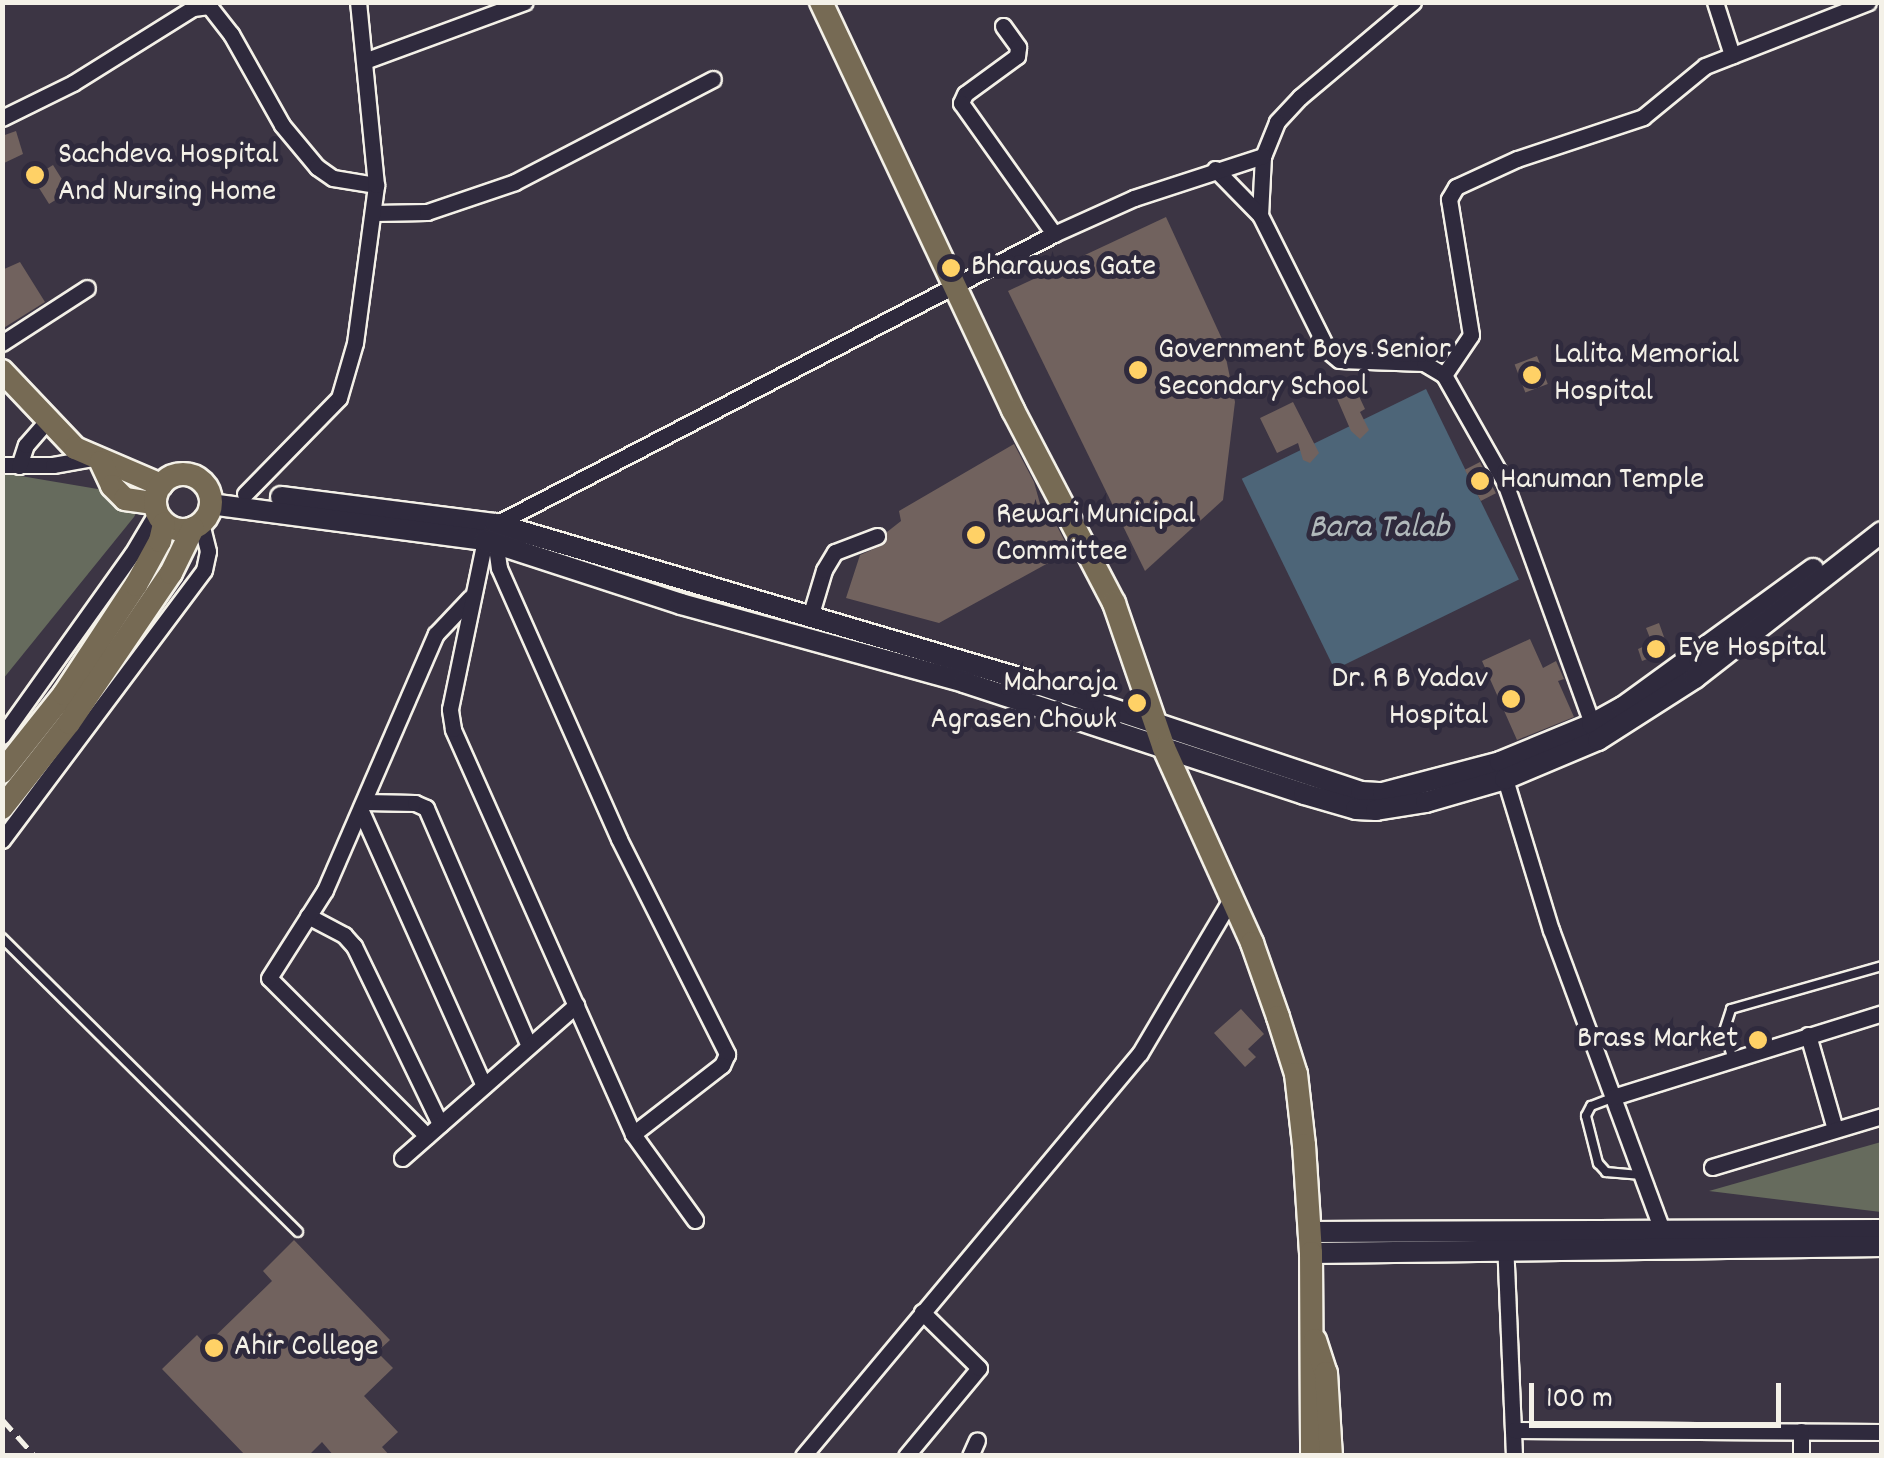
<!DOCTYPE html>
<style>
body{margin:0}
#map{position:relative;width:1884px;height:1458px;overflow:hidden;background:#3c3544;font-family:Dekko,sans-serif}
div>[style]{position:absolute}
[style*='--x']{left:calc(var(--x)*1px);top:calc(var(--y)*1px);width:calc(var(--w)*1px);rotate:calc(var(--a)*1deg)}
.green>*{inset:0;background:#666b5d}
.water>*{inset:0;background:#4d6578;transform-origin:0 0}
.building>*{inset:0;background:#71625e;transform-origin:0 0}
.roads{filter:drop-shadow(2px 0 #f4f1e8) drop-shadow(-2px 0 #f4f1e8) drop-shadow(0 2px #f4f1e8) drop-shadow(0 -2px #f4f1e8)}
.service>*{height:8px;margin:-4px;padding:0 4px;transform-origin:4px;border-radius:4px;background:#2f2a3d}
.minor>*{height:15px;margin:-7.5px;padding:0 7.5px;transform-origin:7.5px;border-radius:7.5px;background:#2f2a3d}
.secondary>*{height:20px;margin:-10px;padding:0 10px;transform-origin:10px;border-radius:10px;background:#2f2a3d}
.primary>*{height:22px;margin:-11px;padding:0 11px;transform-origin:11px;border-radius:11px;background:#766a54}
.primary>.ring{margin:-11px;padding:0;box-sizing:content-box;background:none;border:22px solid #766a54;border-radius:50%}
.rail>*{height:5px;margin-top:-2.5px;transform-origin:0;background:repeating-linear-gradient(90deg,#f4f1e8 0 15px,transparent 0 23px)}
.dots>*{width:28px;height:28px;translate:-50% -50%;box-sizing:border-box;border:5px solid #2f2a3d;border-radius:50%}
span{translate:-50% -50%;white-space:nowrap;text-align:center;line-height:1.15;-webkit-text-stroke:10px #2f2a3d;paint-order:stroke}
.poi-label{font-size:32px;color:#f4f1e8}
.left{translate:0 -50%;text-align:left}
.right{translate:-100% -50%;text-align:right}
.water-label{font-size:35px;color:#b1b9bb;font-style:italic}
.frame{position:absolute;inset:0;border:5px solid #f4f1e8;pointer-events:none}
.scale{position:absolute;left:1529px;top:1383px;width:252px;height:45px;box-sizing:border-box;border:5px solid #f4f1e8;border-top:0;padding-left:12px;font-size:30px;line-height:35px;white-space:nowrap;color:#f4f1e8;-webkit-text-stroke:8px #2f2a3d;paint-order:stroke}
</style>
<div id="map">
<div class="green">
<div style="clip-path:polygon(3px 473px,145px 497px,134px 517px,3px 679px)"></div>
<div style="clip-path:polygon(1881px 1142px,1881px 1212px,1709px 1191px)"></div>
</div>
<div class="water">
<div style="left:1426px;top:389px;width:212px;height:205px;rotate:64deg"></div>
</div>
<div class="building">
<div style="clip-path:polygon(16px 131px,23px 154px,2px 164px,2px 136px)"></div>
<div style="left:53px;top:165px;width:31px;height:24px;rotate:58deg"></div>
<div style="clip-path:polygon(1166px 217px,1222px 339px,1235px 402px,1223px 500px,1145px 571px,1008px 291px)"></div>
<div style="clip-path:polygon(20px 262px,45px 302px,2px 329px,2px 270px)"></div>
<div style="left:1537px;top:356px;width:30px;height:24px;rotate:69deg"></div>
<div style="clip-path:polygon(1350px 377px,1365px 409px,1360px 412px,1369px 430px,1360px 439px,1351px 431px,1332px 387px)"></div>
<div style="clip-path:polygon(1293px 402px,1319px 453px,1310px 463px,1303px 460px,1298px 443px,1277px 453px,1260px 418px)"></div>
<div style="clip-path:polygon(1014px 444px,1034px 482px,1042px 511px,1048px 509px,1070px 551px,939px 623px,846px 598px,860px 555px,885px 544px,887px 532px,901px 521px,899px 511px)"></div>
<div style="left:1480px;top:462px;width:35px;height:17px;rotate:63deg"></div>
<div style="clip-path:polygon(1659px 623px,1669px 651px,1642px 661px,1638px 649px,1652px 643px,1646px 628px)"></div>
<div style="clip-path:polygon(1530px 639px,1543px 668px,1556px 661px,1564px 679px,1558px 681px,1574px 717px,1517px 740px,1482px 661px)"></div>
<div style="clip-path:polygon(1241px 1009px,1264px 1034px,1248px 1049px,1256px 1057px,1245px 1067px,1214px 1033px)"></div>
<div style="clip-path:polygon(294px 1240px,390px 1340px,377px 1352px,393px 1368px,364px 1396px,398px 1432px,382px 1447px,390px 1456px,334px 1456px,322px 1442px,308px 1456px,246px 1456px,162px 1369px,197px 1335px,206px 1345px,272px 1281px,263px 1271px)"></div>
</div>
<div class="roads">
<div class="service">
<div style="--x:2;--y:938;--w:417;--a:44.8"></div>
<div style="--x:1733;--y:1060;--w:30;--a:-107"></div>
<div style="--x:1724;--y:1031;--w:23;--a:-72"></div>
<div style="--x:1731;--y:1009;--w:157;--a:-15.9"></div>
<div style="--x:1612;--y:1098;--w:22;--a:159"></div>
<div style="--x:1591;--y:1106;--w:11;--a:117"></div>
<div style="--x:1586;--y:1116;--w:49;--a:75.7"></div>
<div style="--x:1598;--y:1163;--w:12;--a:48"></div>
<div style="--x:1606;--y:1172;--w:36;--a:5"></div>
</div>
<div class="minor">
<div style="--x:1413;--y:2;--w:148;--a:139.9"></div>
<div style="--x:1300;--y:97;--w:34;--a:133"></div>
<div style="--x:1277;--y:122;--w:37;--a:112"></div>
<div style="--x:1263;--y:156;--w:59;--a:92.9"></div>
<div style="--x:1260;--y:215;--w:152;--a:63.4"></div>
<div style="--x:1328;--y:351;--w:14;--a:39"></div>
<div style="--x:1339;--y:360;--w:85;--a:2"></div>
<div style="--x:1424;--y:363;--w:23;--a:31"></div>
<div style="--x:1444;--y:375;--w:124;--a:60.5"></div>
<div style="--x:1505;--y:483;--w:265;--a:70.1"></div>
<div style="--x:1715;--y:2;--w:56;--a:72.2"></div>
<div style="--x:1003;--y:26;--w:26;--a:54"></div>
<div style="--x:1018;--y:47;--w:9;--a:96"></div>
<div style="--x:1017;--y:56;--w:64;--a:143.8"></div>
<div style="--x:965;--y:94;--w:10;--a:114"></div>
<div style="--x:961;--y:103;--w:161;--a:54.6"></div>
<div style="--x:367;--y:60;--w:168;--a:-20.2"></div>
<div style="--x:2;--y:118;--w:79;--a:-26.2"></div>
<div style="--x:73;--y:83;--w:142;--a:-32"></div>
<div style="--x:193;--y:8;--w:16;--a:-7"></div>
<div style="--x:209;--y:6;--w:36;--a:52"></div>
<div style="--x:231;--y:34;--w:104;--a:60.7"></div>
<div style="--x:282;--y:125;--w:55;--a:50.2"></div>
<div style="--x:317;--y:167;--w:19;--a:35"></div>
<div style="--x:333;--y:178;--w:44;--a:9.2"></div>
<div style="--x:1215;--y:169;--w:64;--a:45.6"></div>
<div style="--x:374;--y:213;--w:53;--a:-1.1"></div>
<div style="--x:427;--y:212;--w:93;--a:-18.8"></div>
<div style="--x:515;--y:182;--w:223;--a:-27.5"></div>
<div style="--x:2;--y:343;--w:101;--a:-32.9"></div>
<div style="--x:1444;--y:375;--w:48;--a:-56"></div>
<div style="--x:1471;--y:335;--w:138;--a:-99.2"></div>
<div style="--x:1449;--y:199;--w:14;--a:-60"></div>
<div style="--x:1456;--y:187;--w:67;--a:-24.7"></div>
<div style="--x:1517;--y:159;--w:133;--a:-18.4"></div>
<div style="--x:1643;--y:117;--w:80;--a:-39.4"></div>
<div style="--x:1705;--y:66;--w:175;--a:-21.4"></div>
<div style="--x:2;--y:465;--w:51;--a:0"></div>
<div style="--x:53;--y:465;--w:41;--a:-9.9"></div>
<div style="--x:19;--y:466;--w:22;--a:-72"></div>
<div style="--x:26;--y:445;--w:32;--a:-49"></div>
<div style="--x:245;--y:494;--w:134;--a:-45.6"></div>
<div style="--x:339;--y:398;--w:57;--a:-73.8"></div>
<div style="--x:355;--y:343;--w:159;--a:-82.4"></div>
<div style="--x:376;--y:185;--w:184;--a:-95.6"></div>
<div style="--x:504;--y:536;--w:19;--a:111"></div>
<div style="--x:497;--y:554;--w:14;--a:82"></div>
<div style="--x:499;--y:568;--w:296;--a:66.1"></div>
<div style="--x:619;--y:839;--w:241;--a:63.3"></div>
<div style="--x:727;--y:1054;--w:12;--a:114"></div>
<div style="--x:722;--y:1065;--w:113;--a:142.2"></div>
<div style="--x:810;--y:617;--w:49;--a:-73.4"></div>
<div style="--x:824;--y:570;--w:21;--a:-59"></div>
<div style="--x:835;--y:552;--w:45;--a:-20.9"></div>
<div style="--x:2;--y:736;--w:224;--a:-54.5"></div>
<div style="--x:132;--y:554;--w:49;--a:-59.2"></div>
<div style="--x:1502;--y:769;--w:168;--a:73.1"></div>
<div style="--x:1551;--y:930;--w:328;--a:69.7"></div>
<div style="--x:365;--y:802;--w:50;--a:1.1"></div>
<div style="--x:415;--y:803;--w:12;--a:24"></div>
<div style="--x:426;--y:808;--w:257;--a:66.6"></div>
<div style="--x:361;--y:811;--w:301;--a:65.9"></div>
<div style="--x:2;--y:840;--w:337;--a:-53.2"></div>
<div style="--x:204;--y:570;--w:19;--a:-78"></div>
<div style="--x:208;--y:551;--w:29;--a:-104"></div>
<div style="--x:308;--y:916;--w:41;--a:27.8"></div>
<div style="--x:344;--y:935;--w:15;--a:48"></div>
<div style="--x:354;--y:946;--w:198;--a:64.2"></div>
<div style="--x:1808;--y:1035;--w:98;--a:74"></div>
<div style="--x:1613;--y:1097;--w:282;--a:-17.3"></div>
<div style="--x:427;--y:1136;--w:223;--a:-135"></div>
<div style="--x:269;--y:978;--w:104;--a:-57.5"></div>
<div style="--x:325;--y:890;--w:279;--a:-66.6"></div>
<div style="--x:436;--y:634;--w:50;--a:-46.6"></div>
<div style="--x:402;--y:1158;--w:232;--a:-41.3"></div>
<div style="--x:1712;--y:1167;--w:177;--a:-16.7"></div>
<div style="--x:695;--y:1220;--w:106;--a:-125.8"></div>
<div style="--x:633;--y:1134;--w:443;--a:-114"></div>
<div style="--x:453;--y:729;--w:20;--a:-99"></div>
<div style="--x:450;--y:709;--w:173;--a:-78.3"></div>
<div style="--x:485;--y:540;--w:19;--a:-55"></div>
<div style="--x:496;--y:524;--w:629;--a:-27.46"></div>
<div style="--x:1054;--y:234;--w:88;--a:-24.2"></div>
<div style="--x:1134;--y:198;--w:136;--a:-18"></div>
<div style="--x:1505;--y:1241;--w:215;--a:87.6"></div>
<div style="--x:1514;--y:1430;--w:368;--a:0.3"></div>
<div style="--x:1801;--y:1431;--w:25;--a:90"></div>
<div style="--x:803;--y:1456;--w:525;--a:-50.1"></div>
<div style="--x:1140;--y:1053;--w:179;--a:-59.4"></div>
<div style="--x:906;--y:1456;--w:114;--a:-50.3"></div>
<div style="--x:979;--y:1368;--w:80;--a:-135.5"></div>
<div style="--x:970;--y:1456;--w:17;--a:-66"></div>
</div>
<div class="secondary">
<div style="--x:281;--y:497;--w:217;--a:7.2"></div>
<div style="--x:496;--y:524;--w:559;--a:16.42"></div>
<div style="--x:1032;--y:682;--w:347;--a:18.5"></div>
<div style="--x:1361;--y:792;--w:22;--a:3"></div>
<div style="--x:1383;--y:793;--w:121;--a:-14.8"></div>
<div style="--x:1500;--y:762;--w:100;--a:-22.4"></div>
<div style="--x:1592;--y:724;--w:35;--a:-29"></div>
<div style="--x:1623;--y:707;--w:235;--a:-36"></div>
<div style="--x:210;--y:504;--w:277;--a:7.5"></div>
<div style="--x:485;--y:540;--w:206;--a:18.1"></div>
<div style="--x:681;--y:604;--w:294;--a:15.4"></div>
<div style="--x:964;--y:682;--w:358;--a:18.2"></div>
<div style="--x:1304;--y:794;--w:54;--a:16.1"></div>
<div style="--x:1356;--y:809;--w:20;--a:3"></div>
<div style="--x:1376;--y:810;--w:51;--a:-9.1"></div>
<div style="--x:1426;--y:802;--w:82;--a:-16.2"></div>
<div style="--x:1505;--y:779;--w:101;--a:-22.8"></div>
<div style="--x:1598;--y:740;--w:115;--a:-32.6"></div>
<div style="--x:1695;--y:678;--w:237;--a:-38"></div>
<div style="--x:1310;--y:1232;--w:572;--a:-0.2"></div>
<div style="--x:1311;--y:1253;--w:571;--a:-0.7"></div>
</div>
<div class="primary">
<div style="--x:821;--y:2;--w:451;--a:64.8"></div>
<div style="--x:1013;--y:410;--w:218;--a:62.4"></div>
<div style="--x:1114;--y:603;--w:153;--a:71"></div>
<div style="--x:1164;--y:748;--w:214;--a:65.7"></div>
<div style="--x:1252;--y:943;--w:78;--a:70.6"></div>
<div style="--x:1278;--y:1017;--w:60;--a:72.5"></div>
<div style="--x:1296;--y:1074;--w:71;--a:83.6"></div>
<div style="--x:1304;--y:1145;--w:108;--a:86.3"></div>
<div style="--x:1311;--y:1253;--w:203;--a:89.7"></div>
<div style="--x:2;--y:371;--w:106;--a:46.5"></div>
<div style="--x:75;--y:448;--w:94;--a:23.3"></div>
<div style="--x:101;--y:462;--w:26;--a:65"></div>
<div style="--x:112;--y:486;--w:18;--a:45"></div>
<div style="--x:125;--y:499;--w:29;--a:8"></div>
<div class="ring" style="left:155px;top:474px;width:34px;height:34px"></div>
<div style="--x:2;--y:772;--w:100;--a:-51.5"></div>
<div style="--x:64;--y:694;--w:131;--a:-56.6"></div>
<div style="--x:136;--y:585;--w:50;--a:-61.4"></div>
<div style="--x:160;--y:541;--w:18;--a:-77"></div>
<div style="--x:2;--y:808;--w:108;--a:-51.8"></div>
<div style="--x:69;--y:723;--w:181;--a:-55.8"></div>
<div style="--x:171;--y:573;--w:50;--a:-63.9"></div>
<div style="--x:1315;--y:1340;--w:35;--a:72"></div>
<div style="--x:1326;--y:1373;--w:83;--a:86.6"></div>
</div>
</div>
<div class="rail">
<div style="--x:2;--y:1419;--w:50;--a:48.3"></div>
</div>
<div class="dots">
<div style="left:35px;top:175px;background:#ffd166"></div>
<div style="left:951px;top:268px;background:#ffd166"></div>
<div style="left:1138px;top:370px;background:#ffd166"></div>
<div style="left:1532px;top:375px;background:#ffd166"></div>
<div style="left:1480px;top:481px;background:#ffd166"></div>
<div style="left:976px;top:535px;background:#ffd166"></div>
<div style="left:1656px;top:649px;background:#ffd166"></div>
<div style="left:1511px;top:699px;background:#ffd166"></div>
<div style="left:1137px;top:703px;background:#ffd166"></div>
<div style="left:1758px;top:1040px;background:#ffd166"></div>
<div style="left:214px;top:1348px;background:#ffd166"></div>
</div>
<div class="poi-label">
<span class="left" style="left:58px;top:175px">Sachdeva Hospital<br>And Nursing Home</span>
<span class="left" style="left:971px;top:268px">Bharawas Gate</span>
<span class="left" style="left:1158px;top:370px">Government Boys Senior<br>Secondary School</span>
<span class="left" style="left:1554px;top:375px">Lalita Memorial<br>Hospital</span>
<span class="left" style="left:1500px;top:481px">Hanuman Temple</span>
<span class="left" style="left:996px;top:535px">Rewari Municipal<br>Committee</span>
<span class="left" style="left:1678px;top:649px">Eye Hospital</span>
<span class="right" style="left:1488px;top:699px">Dr. R B Yadav<br>Hospital</span>
<span class="right" style="left:1117px;top:703px">Maharaja<br>Agrasen Chowk</span>
<span class="right" style="left:1738px;top:1040px">Brass Market</span>
<span class="left" style="left:234px;top:1348px">Ahir College</span>
</div>
<div class="water-label">
<span style="left:1379px;top:529px">Bara Talab</span>
</div>
<div class="frame"></div>
<div class="scale">100 m</div>
</div>
